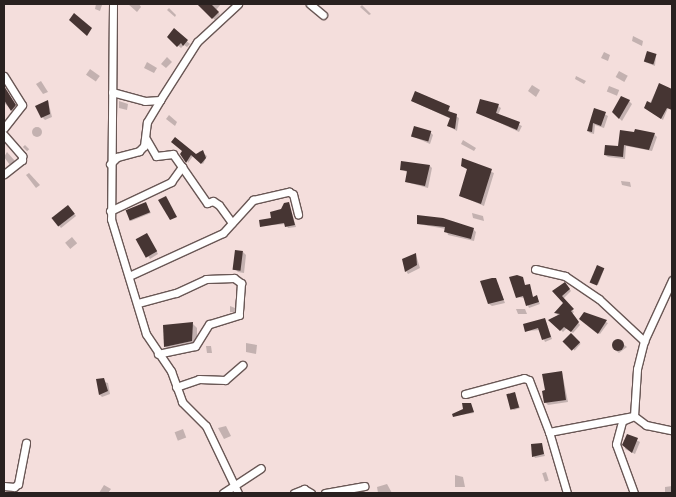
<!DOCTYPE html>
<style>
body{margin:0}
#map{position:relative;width:676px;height:497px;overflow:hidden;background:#f4dedc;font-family:Ubuntu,sans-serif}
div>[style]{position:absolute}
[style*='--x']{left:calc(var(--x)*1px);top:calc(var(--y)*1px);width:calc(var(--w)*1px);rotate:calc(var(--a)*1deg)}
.shadow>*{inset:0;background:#0003;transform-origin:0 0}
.round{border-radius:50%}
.building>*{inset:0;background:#463533;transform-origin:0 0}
.roads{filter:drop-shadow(1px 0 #695755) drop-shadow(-1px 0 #695755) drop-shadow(0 1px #695755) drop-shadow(0 -1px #695755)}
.minor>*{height:7px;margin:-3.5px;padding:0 3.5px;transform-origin:3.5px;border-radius:3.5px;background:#fff}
span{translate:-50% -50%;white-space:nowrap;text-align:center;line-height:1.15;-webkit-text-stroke:5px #feedeb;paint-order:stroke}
.frame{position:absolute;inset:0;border:5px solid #292120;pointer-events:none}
</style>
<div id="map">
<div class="shadow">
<div style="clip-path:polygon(96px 4px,102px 5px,100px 11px,95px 9px)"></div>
<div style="clip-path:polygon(128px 4px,139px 4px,141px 7px,137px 12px)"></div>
<div style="clip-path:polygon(197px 4px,221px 4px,216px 10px,220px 14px,215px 20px)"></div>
<div style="clip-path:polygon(362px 5px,371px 14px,369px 15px,360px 7px)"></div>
<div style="clip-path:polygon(169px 8px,176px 15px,175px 17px,167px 10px)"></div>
<div style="clip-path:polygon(174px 30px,190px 44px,187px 47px,184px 45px,181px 48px,168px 37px)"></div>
<div style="clip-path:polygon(633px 36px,643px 41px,642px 46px,632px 41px)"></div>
<div style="clip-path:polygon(604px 52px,610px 55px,608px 61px,601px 58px)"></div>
<div style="clip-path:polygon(656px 55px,655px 66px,645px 62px)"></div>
<div style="clip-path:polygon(167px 57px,172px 62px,166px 68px,161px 64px)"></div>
<div style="clip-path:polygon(147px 62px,157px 68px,154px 73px,144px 68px)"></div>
<div style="left:90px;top:69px;width:12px;height:7px;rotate:35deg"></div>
<div style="left:619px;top:71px;width:10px;height:7px;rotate:29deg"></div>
<div style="clip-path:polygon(576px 76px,586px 81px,584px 84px,575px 79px)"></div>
<div style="clip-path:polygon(41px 81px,48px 92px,43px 94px,36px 84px)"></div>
<div style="clip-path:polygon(532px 85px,540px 90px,536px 97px,528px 91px)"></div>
<div style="clip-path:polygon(659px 85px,672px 91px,672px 110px,668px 108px,663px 120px,647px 109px)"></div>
<div style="left:609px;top:86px;width:11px;height:6px;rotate:22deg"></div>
<div style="clip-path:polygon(5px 90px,16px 107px,13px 111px,4px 103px)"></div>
<div style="clip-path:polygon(48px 101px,52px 117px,45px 120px,42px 117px)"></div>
<div style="clip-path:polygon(119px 101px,128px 104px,127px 110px,119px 108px)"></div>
<div style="clip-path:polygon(412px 101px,449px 107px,450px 113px,459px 118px,457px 131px,448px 126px,451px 119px)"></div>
<div style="clip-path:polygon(629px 101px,632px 104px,622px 121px,613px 112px)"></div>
<div style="clip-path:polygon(498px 106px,501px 108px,498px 115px,522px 126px,519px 132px,477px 112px)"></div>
<div style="clip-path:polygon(595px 109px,608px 116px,604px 128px,595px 125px,594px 134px,590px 133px,588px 131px)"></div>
<div style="clip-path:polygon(169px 115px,177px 122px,175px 126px,166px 119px)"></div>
<div class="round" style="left:32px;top:127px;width:10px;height:10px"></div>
<div style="clip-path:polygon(430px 132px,433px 135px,430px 144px,412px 136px)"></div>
<div style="clip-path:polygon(621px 132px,654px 134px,657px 137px,652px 151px,626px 146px,625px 159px,608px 157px,605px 155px,620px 148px)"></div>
<div style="clip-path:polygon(463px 140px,476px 148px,474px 151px,461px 144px)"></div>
<div style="left:25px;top:145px;width:6px;height:3px;rotate:45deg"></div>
<div style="clip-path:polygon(184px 151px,196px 156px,200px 151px,207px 156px,203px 164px,193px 156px,188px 163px)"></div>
<div style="clip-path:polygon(7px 152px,15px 161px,10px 165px,4px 157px)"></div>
<div style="clip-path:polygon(463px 160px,494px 173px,484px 206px,461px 196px,468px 170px,462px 166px)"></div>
<div style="clip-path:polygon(430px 166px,432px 168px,428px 188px,406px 182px,408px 173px,402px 169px)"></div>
<div style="clip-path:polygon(29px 173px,40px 185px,36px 188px,26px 175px)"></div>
<div style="clip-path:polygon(621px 181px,630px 182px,631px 187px,622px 185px)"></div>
<div style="clip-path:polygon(289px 203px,296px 227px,288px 228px,286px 224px,261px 226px)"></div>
<div style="clip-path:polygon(146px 204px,151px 213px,131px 221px,129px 220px)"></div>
<div style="clip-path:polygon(70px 208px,76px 216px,61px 228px,53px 218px)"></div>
<div style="clip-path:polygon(472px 213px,483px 216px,484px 221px,473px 218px)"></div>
<div style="clip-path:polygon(418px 224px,473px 229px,476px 232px,474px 241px,448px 235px,446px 229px)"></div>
<div style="left:72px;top:237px;width:8px;height:9px;rotate:50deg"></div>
<div style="clip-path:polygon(149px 237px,158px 254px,150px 259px,138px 240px)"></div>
<div style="clip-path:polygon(243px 252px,246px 255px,244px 273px,238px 272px,235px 269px)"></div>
<div style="clip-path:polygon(416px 255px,420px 268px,408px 274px,406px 271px)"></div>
<div style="clip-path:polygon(604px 269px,598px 285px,592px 283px,591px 281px)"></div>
<div style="clip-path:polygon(521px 279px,534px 303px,537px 297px,540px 304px,529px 308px,525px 298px,517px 297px)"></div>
<div style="clip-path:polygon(496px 280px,505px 303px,492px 306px,489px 304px)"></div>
<div style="clip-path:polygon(567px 285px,571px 291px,563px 299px,574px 312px,572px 314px,580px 325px,573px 333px,567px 328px,563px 332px,551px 320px,559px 316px,556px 313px,564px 303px,554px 292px)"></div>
<div style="clip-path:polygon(230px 306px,235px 308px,235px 312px,230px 312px)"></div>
<div style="clip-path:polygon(516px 309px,525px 309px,527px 314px,518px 314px)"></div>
<div style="clip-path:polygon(584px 313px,608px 323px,600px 334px,582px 320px)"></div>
<div style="clip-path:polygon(545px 319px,552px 339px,545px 342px,540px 330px,526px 331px)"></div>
<div style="clip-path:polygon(193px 324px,197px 328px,197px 342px,169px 350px,165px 347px)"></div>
<div style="left:571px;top:335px;width:13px;height:9px;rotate:42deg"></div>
<div style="clip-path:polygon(617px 339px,627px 347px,619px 353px,612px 348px)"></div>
<div style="clip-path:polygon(246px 343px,257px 345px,256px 354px,246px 352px)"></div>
<div style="clip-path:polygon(206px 346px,211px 346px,212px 353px,207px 353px)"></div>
<div style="clip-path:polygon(562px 372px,568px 402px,548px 405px,545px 402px)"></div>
<div style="clip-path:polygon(97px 380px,108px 383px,110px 394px,102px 397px,100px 395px)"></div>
<div style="clip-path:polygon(514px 394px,520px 408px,514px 410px,512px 409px)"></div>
<div style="clip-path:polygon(471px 404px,474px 413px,454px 416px)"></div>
<div style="clip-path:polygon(226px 426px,231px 436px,224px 439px,218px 428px)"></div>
<div style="left:183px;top:429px;width:9px;height:9px;rotate:69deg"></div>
<div style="clip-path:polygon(628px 436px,640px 442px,635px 454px,625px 449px)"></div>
<div style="clip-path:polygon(541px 445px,545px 456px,535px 458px,534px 456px)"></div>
<div style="left:546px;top:472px;width:9px;height:4px;rotate:72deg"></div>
<div style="clip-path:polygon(455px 475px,463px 477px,465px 487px,455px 487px)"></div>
<div style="clip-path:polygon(387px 484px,392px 493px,378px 493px,377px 487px)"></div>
<div style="clip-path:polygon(104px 485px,111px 489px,108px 493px,99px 493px)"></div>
<div style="clip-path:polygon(672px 486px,672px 493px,665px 493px,665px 487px)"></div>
</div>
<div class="building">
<div style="clip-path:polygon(197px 4px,211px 4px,219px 12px,212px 19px)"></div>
<div style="clip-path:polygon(74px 13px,92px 28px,87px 36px,69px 20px)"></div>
<div style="clip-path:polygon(174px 28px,188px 40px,183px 46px,181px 43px,177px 47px,167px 37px)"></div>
<div style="left:647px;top:51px;width:10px;height:11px;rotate:17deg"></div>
<div style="clip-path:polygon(659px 83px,672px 89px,672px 110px,667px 108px,661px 119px,644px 108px,647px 101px,651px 103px)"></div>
<div style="clip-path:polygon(4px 86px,16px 105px,11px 111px,4px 100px)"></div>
<div style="clip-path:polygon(415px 91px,450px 106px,448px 111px,457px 114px,455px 129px,447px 126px,450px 118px,411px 101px)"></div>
<div style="clip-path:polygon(621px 96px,630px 100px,619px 119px,612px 112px)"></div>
<div style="clip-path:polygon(480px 99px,499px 104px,496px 113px,520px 122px,517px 130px,476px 113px)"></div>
<div style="clip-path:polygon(48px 100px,50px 114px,41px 118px,35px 106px)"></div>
<div style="clip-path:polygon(594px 108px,606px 112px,601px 126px,593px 123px,592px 132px,587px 131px)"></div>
<div style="left:414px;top:126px;width:18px;height:11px;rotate:16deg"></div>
<div style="clip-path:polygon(635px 129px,655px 133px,649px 150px,624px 145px,623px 157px,604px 155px,605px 145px,618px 146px,620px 130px,634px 132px)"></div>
<div style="clip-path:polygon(175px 137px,196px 154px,203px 150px,206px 158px,201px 164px,191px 155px,186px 163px,180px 154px,182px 151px,171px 142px)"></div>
<div style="clip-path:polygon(462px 158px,492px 169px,481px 204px,459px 196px,467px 169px,461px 166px)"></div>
<div style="clip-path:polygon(401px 161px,430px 165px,425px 186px,405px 182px,407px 171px,400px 170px)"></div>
<div style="clip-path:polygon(166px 196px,177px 217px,170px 220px,158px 200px)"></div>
<div style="left:146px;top:202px;width:11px;height:22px;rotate:68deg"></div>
<div style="clip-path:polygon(289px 202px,295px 225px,285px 227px,284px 223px,260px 227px,259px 220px,271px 218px,270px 212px,281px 209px,284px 203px)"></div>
<div style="left:68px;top:205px;width:11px;height:21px;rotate:52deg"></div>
<div style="clip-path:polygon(417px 215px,443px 218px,474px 228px,471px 239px,444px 232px,445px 227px,417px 224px)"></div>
<div style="left:147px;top:233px;width:21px;height:13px;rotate:61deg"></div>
<div style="left:235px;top:250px;width:8px;height:20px;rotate:7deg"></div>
<div style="clip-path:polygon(416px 253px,417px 265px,405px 272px,402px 259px)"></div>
<div style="left:597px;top:265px;width:8px;height:19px;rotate:23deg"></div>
<div style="clip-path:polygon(517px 275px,523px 277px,525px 285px,530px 284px,533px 297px,537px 295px,539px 302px,526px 306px,523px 296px,516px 298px,509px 277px)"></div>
<div style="clip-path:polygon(492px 278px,496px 278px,504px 300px,488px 304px,480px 281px)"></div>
<div style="clip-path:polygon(565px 282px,570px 289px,562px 296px,574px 309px,571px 311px,579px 322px,571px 332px,564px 327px,560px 331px,548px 320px,560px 314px,554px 313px,563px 303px,552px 291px)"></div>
<div style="clip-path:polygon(584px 312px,607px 320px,598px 334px,579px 319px)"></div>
<div style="clip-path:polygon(545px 318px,551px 337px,542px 340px,538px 328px,525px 332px,523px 324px)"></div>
<div style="clip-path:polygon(193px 322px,192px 341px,164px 347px,163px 325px)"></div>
<div style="left:571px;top:333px;width:13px;height:12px;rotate:45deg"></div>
<div class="round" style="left:612px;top:339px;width:12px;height:12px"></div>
<div style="clip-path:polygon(562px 371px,566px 400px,544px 403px,542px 391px,545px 390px,542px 374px)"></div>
<div style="clip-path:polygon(104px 378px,108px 391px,99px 395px,96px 379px)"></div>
<div style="left:515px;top:392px;width:16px;height:9px;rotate:75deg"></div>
<div style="clip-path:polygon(462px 403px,471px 403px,474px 412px,453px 417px,452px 414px,463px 409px)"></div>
<div style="clip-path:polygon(627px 434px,638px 438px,632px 453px,622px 445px)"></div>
<div style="clip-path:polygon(542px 443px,544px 454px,532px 457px,531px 444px)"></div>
</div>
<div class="roads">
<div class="minor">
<div style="--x:113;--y:4;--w:215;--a:90.5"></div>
<div style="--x:111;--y:219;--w:120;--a:73.1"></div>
<div style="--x:146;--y:334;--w:45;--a:56"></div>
<div style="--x:171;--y:371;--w:33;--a:70"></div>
<div style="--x:182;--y:402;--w:34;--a:45"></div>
<div style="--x:206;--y:426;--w:74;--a:64.5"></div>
<div style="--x:310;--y:4;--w:17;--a:40"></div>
<div style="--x:4;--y:76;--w:34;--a:58"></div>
<div style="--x:22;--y:105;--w:29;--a:128"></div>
<div style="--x:112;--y:92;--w:34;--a:15"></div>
<div style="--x:145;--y:101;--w:15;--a:-4"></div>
<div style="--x:160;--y:100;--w:69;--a:-57.5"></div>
<div style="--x:197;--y:42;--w:56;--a:-42.8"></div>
<div style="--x:4;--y:135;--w:28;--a:49"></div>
<div style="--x:22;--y:156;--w:4;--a:90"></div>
<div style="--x:22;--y:160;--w:23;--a:142"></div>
<div style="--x:110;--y:164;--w:10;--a:-45"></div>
<div style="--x:117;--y:157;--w:23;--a:-15"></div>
<div style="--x:139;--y:151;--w:7;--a:-45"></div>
<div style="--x:144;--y:146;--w:24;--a:-83"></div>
<div style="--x:147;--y:122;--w:26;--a:-59"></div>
<div style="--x:182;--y:167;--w:44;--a:55.2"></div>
<div style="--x:207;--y:203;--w:6;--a:-18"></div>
<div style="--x:213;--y:201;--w:7;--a:34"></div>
<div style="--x:219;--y:205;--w:22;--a:54"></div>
<div style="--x:110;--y:211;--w:68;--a:-25.4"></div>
<div style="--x:171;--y:182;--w:19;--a:-54"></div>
<div style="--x:182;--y:167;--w:16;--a:-125"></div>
<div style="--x:173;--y:154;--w:17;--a:173"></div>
<div style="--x:156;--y:156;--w:20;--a:-120"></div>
<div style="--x:535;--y:269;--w:31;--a:13"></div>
<div style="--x:565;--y:276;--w:41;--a:34.1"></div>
<div style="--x:599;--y:299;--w:62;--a:43"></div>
<div style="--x:129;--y:276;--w:103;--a:-24.6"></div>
<div style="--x:223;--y:233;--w:45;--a:-47.7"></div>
<div style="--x:253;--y:200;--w:37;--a:-13"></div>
<div style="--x:289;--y:192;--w:4;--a:27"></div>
<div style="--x:293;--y:194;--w:21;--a:76"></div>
<div style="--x:138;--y:303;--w:39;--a:-15"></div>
<div style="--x:176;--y:293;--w:33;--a:-25"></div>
<div style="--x:206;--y:279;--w:28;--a:-2"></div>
<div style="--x:234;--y:278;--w:9;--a:36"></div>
<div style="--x:241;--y:283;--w:32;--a:94"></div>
<div style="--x:239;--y:315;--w:31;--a:163"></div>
<div style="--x:209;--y:324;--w:26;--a:122"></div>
<div style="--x:195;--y:346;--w:38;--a:168"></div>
<div style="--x:176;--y:387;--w:24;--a:-19"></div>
<div style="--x:199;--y:379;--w:26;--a:2"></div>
<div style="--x:225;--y:380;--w:23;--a:-41"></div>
<div style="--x:465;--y:394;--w:61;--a:-15.2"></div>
<div style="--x:524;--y:378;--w:5;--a:22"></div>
<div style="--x:529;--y:380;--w:56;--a:69"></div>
<div style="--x:4;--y:486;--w:10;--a:6"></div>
<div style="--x:14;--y:487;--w:5;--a:-37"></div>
<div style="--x:18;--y:484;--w:42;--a:-79"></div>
<div style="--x:223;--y:493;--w:45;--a:-33.3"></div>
<div style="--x:294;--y:493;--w:11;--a:-22"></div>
<div style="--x:304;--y:489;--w:8;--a:30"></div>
<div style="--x:325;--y:493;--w:40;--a:-10"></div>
<div style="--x:567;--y:493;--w:64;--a:-106.4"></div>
<div style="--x:549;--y:432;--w:86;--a:-10.7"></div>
<div style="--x:634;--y:416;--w:15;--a:37"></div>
<div style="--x:646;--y:425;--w:25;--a:12"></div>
<div style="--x:634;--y:493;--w:52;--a:-110.2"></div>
<div style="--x:616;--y:444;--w:24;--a:-75"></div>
<div style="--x:622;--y:421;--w:13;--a:-23"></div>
<div style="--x:634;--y:416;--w:47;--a:-86.3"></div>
<div style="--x:637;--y:369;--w:29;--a:-76"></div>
<div style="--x:644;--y:341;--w:67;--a:-65.3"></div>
</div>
</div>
<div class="frame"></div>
</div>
